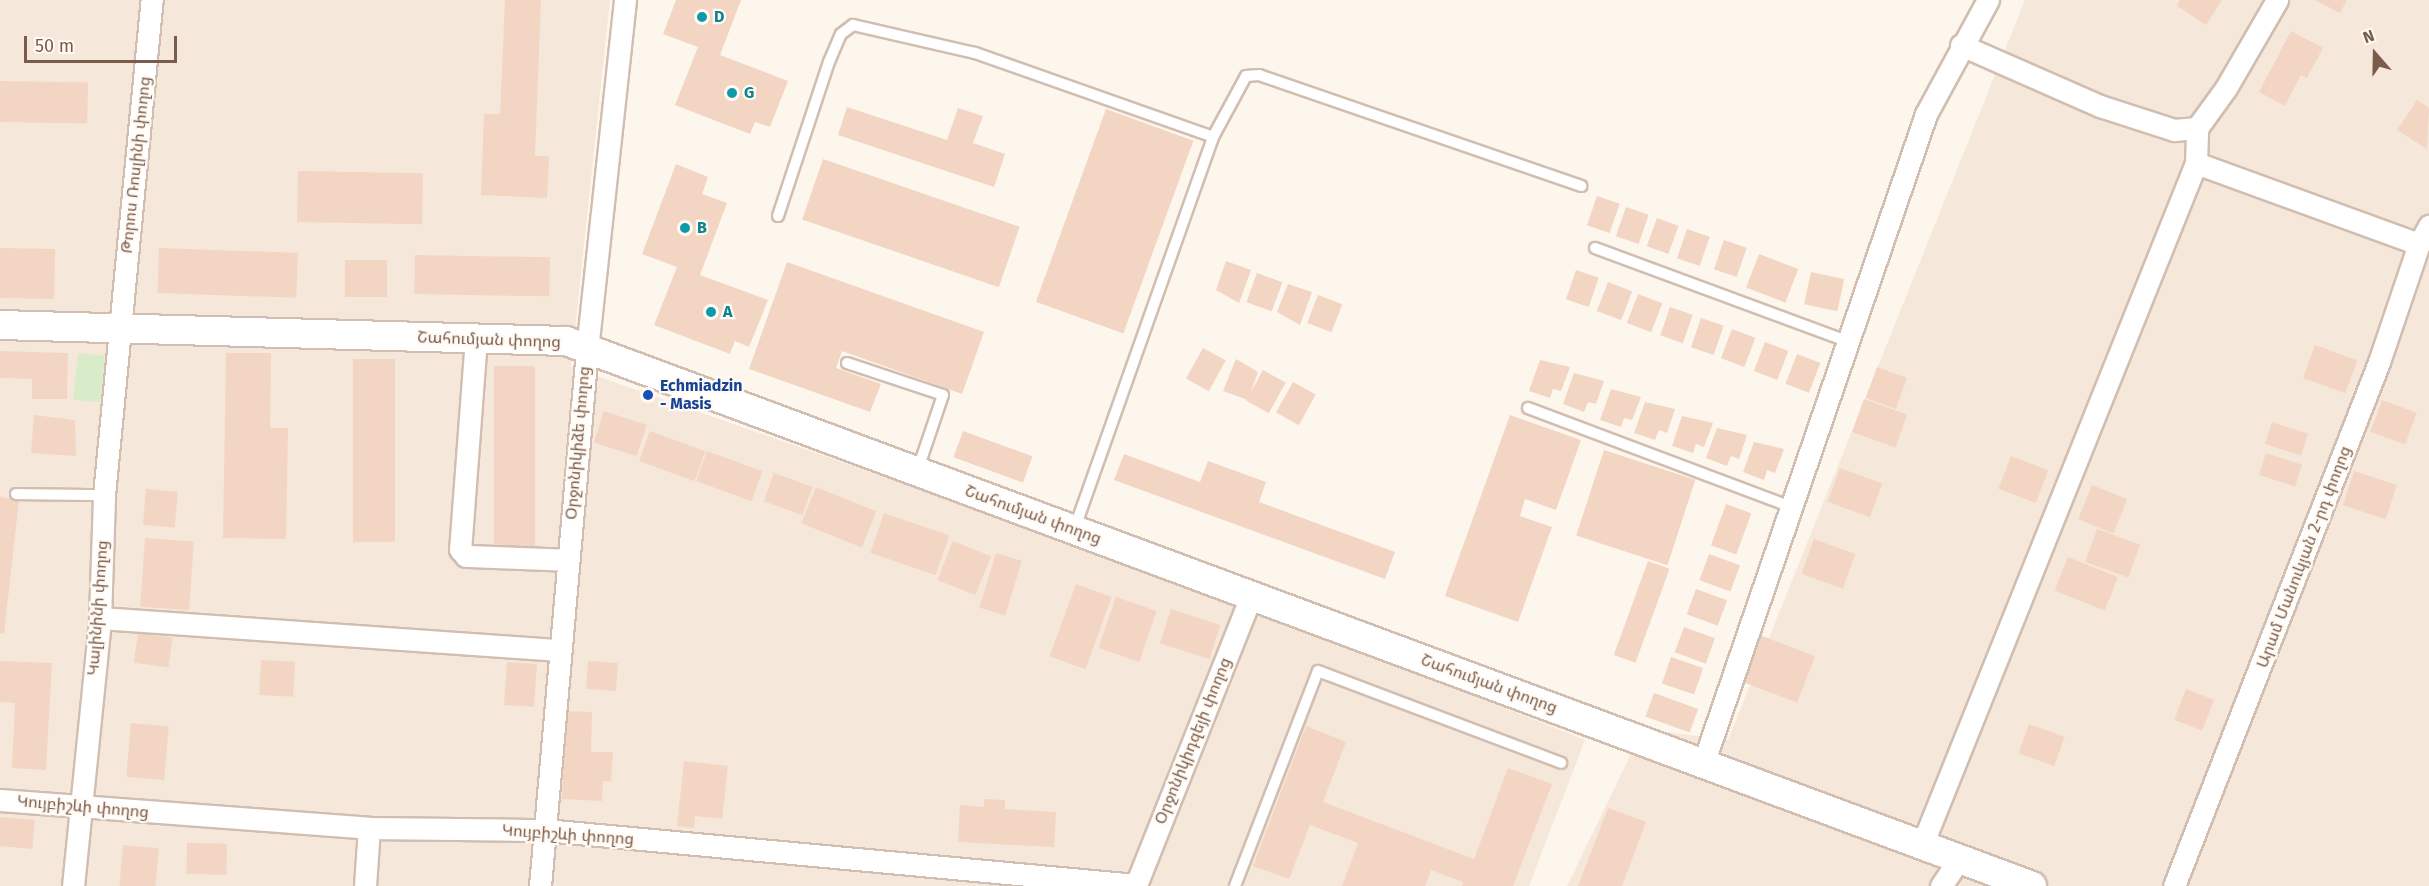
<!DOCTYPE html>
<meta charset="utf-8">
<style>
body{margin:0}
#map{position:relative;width:2429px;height:886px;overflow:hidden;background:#fdf6ec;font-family:"Fira Sans","Noto Sans Armenian",sans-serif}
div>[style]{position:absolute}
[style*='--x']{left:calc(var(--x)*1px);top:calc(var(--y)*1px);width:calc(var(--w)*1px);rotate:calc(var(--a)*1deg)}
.residential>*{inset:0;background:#f5e8da}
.green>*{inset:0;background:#d8ecc9;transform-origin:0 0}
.building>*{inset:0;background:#f3d5c3;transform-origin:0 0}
.roads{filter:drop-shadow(2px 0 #d1beb0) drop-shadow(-2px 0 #d1beb0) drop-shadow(0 2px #d1beb0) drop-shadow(0 -2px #d1beb0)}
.service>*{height:10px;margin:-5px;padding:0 5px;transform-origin:5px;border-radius:5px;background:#fff}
.minor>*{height:21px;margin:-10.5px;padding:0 10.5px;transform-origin:10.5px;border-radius:10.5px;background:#fff}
.secondary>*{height:28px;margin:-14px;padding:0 14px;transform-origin:14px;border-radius:14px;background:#fff}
.dots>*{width:16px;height:16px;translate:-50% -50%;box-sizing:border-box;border:3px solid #fffaf3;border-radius:50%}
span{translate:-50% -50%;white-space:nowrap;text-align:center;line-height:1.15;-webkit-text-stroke:4.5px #fffaf3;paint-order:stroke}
.culture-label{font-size:16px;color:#0d838f;font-weight:700}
.left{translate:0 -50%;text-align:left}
.street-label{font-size:16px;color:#7a5c4d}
.transit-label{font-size:16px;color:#164399;font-weight:700}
.north{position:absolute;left:2345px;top:24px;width:60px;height:60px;-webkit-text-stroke:4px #fffaf3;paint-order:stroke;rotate:340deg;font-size:16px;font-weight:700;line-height:24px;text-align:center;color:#7a5c4d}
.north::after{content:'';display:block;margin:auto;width:21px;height:27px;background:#7a5c4d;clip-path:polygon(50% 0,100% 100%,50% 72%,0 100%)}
.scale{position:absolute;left:24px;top:36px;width:153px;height:27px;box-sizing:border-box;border:3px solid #7a5c4d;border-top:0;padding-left:8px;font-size:18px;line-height:21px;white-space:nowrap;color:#7a5c4d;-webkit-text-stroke:4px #fffaf3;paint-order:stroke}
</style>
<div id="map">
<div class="residential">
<div style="clip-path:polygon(0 0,610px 0,571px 367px,1230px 598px,1585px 740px,1529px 886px,0 886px)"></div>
<div style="clip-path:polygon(2025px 0,2429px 0,2429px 886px,1567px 886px,1643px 729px,1728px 740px)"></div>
</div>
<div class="green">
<div style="left:78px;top:353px;width:27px;height:47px;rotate:6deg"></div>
</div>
<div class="building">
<div style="clip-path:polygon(505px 0,541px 0,535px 156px,549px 156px,547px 198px,481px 195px,484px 114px,500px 114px)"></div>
<div style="clip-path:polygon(676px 0,741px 0,720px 55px,788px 81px,770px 127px,755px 122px,750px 134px,675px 105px,698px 47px,663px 34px)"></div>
<div style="clip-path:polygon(2180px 0,2222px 0,2206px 25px,2177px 6px)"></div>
<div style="clip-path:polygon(2315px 0,2347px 0,2340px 13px)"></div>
<div style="clip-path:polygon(2291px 31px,2323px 48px,2307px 78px,2301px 75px,2285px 106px,2259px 92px)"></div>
<div style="left:0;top:81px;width:88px;height:41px;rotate:1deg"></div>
<div style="clip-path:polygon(2417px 100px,2429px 108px,2427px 149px,2397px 130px)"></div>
<div style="clip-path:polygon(847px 107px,947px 140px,958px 108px,983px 116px,973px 143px,1005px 154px,994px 187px,838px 135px)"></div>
<div style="left:1106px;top:109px;width:93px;height:205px;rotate:20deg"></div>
<div style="left:823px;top:159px;width:208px;height:64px;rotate:19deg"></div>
<div style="clip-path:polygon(676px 164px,708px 177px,702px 194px,727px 203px,700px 275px,768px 300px,749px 347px,735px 341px,730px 354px,654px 325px,677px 267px,642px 254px)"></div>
<div style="left:298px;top:171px;width:125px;height:51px;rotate:1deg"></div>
<div style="left:1597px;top:196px;width:24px;height:31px;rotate:19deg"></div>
<div style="left:1626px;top:207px;width:24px;height:31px;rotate:19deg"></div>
<div style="left:1657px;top:218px;width:23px;height:30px;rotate:20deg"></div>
<div style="left:1687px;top:229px;width:24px;height:31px;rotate:19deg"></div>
<div style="left:1724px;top:240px;width:24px;height:31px;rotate:19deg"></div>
<div style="left:0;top:248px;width:55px;height:50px;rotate:1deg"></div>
<div style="left:159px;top:248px;width:139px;height:45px;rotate:2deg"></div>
<div style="left:1759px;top:254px;width:42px;height:36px;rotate:21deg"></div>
<div style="left:415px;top:255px;width:135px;height:39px;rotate:1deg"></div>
<div style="left:345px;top:260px;width:42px;height:37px"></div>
<div style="clip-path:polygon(1226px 261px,1251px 270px,1239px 303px,1216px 290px)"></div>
<div style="clip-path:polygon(787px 262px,984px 332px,962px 394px,842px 351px,836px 368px,881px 384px,870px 412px,749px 369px)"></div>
<div style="left:1576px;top:270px;width:24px;height:31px;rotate:19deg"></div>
<div style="left:1811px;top:272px;width:34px;height:33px;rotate:12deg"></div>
<div style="left:1257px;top:273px;width:27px;height:31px;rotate:20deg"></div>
<div style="left:1608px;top:282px;width:26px;height:31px;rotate:21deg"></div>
<div style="clip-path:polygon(1288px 284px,1312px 292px,1300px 325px,1277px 312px)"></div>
<div style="left:1638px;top:294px;width:26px;height:31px;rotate:21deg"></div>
<div style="left:1318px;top:295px;width:26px;height:30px;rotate:21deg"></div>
<div style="left:1670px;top:307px;width:24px;height:30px;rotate:19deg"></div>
<div style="left:1701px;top:318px;width:24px;height:31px;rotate:19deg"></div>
<div style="left:1732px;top:329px;width:25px;height:31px;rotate:21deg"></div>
<div style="left:1765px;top:342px;width:25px;height:31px;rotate:21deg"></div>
<div style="left:2315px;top:345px;width:45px;height:35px;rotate:20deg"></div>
<div style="left:1203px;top:348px;width:26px;height:35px;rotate:29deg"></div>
<div style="clip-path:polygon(0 351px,68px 353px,67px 399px,32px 399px,32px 379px,0 378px)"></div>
<div style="clip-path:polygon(226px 353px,271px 353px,270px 428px,288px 428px,286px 539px,223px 538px)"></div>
<div style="left:1797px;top:354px;width:25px;height:32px;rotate:21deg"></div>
<div style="left:353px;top:359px;width:42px;height:183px"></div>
<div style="clip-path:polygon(1236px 359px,1258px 372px,1248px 400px,1223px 391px)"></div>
<div style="clip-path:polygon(1540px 360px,1570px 367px,1561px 391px,1553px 389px,1550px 398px,1529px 391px)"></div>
<div style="left:494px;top:366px;width:41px;height:183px"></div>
<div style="left:1877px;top:367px;width:32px;height:33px;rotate:20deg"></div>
<div style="left:1263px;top:370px;width:26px;height:35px;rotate:29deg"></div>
<div style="clip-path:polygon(1574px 373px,1604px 381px,1596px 404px,1588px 402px,1584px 412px,1563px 404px)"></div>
<div style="left:1293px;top:382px;width:26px;height:35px;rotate:29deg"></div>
<div style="clip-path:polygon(1611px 389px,1641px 397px,1632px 420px,1624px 418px,1621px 427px,1600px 420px)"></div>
<div style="left:1864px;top:399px;width:46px;height:35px;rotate:20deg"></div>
<div style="left:2382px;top:400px;width:37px;height:34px;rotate:20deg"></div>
<div style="clip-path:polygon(1645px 402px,1675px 409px,1667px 433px,1659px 430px,1655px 440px,1634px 433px)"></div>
<div style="left:604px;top:411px;width:45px;height:33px;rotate:18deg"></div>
<div style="clip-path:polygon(34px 415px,75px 420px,76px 456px,31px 453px)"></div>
<div style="clip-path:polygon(1510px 415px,1581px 440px,1556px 510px,1525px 499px,1520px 516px,1552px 527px,1518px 622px,1445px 596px)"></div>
<div style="clip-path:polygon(1682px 416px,1713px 423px,1704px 447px,1696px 444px,1693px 453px,1672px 446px)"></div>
<div style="left:2272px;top:422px;width:38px;height:23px;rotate:18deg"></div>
<div style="clip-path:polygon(1717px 428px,1747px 435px,1739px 459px,1731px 456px,1727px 466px,1706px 458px)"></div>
<div style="left:650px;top:431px;width:59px;height:32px;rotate:20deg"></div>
<div style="left:963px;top:431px;width:74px;height:28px;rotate:20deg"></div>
<div style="clip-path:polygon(1754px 442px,1784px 449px,1775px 473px,1767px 470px,1764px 480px,1743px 472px)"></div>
<div style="left:1604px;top:450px;width:96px;height:90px;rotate:18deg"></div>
<div style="left:707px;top:451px;width:59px;height:32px;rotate:20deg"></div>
<div style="left:2266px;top:453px;width:38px;height:23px;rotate:18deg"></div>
<div style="clip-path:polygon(1124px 454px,1200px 482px,1208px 461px,1266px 482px,1259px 502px,1395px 552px,1385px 579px,1114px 480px)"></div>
<div style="left:2011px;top:456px;width:40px;height:35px;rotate:21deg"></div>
<div style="left:1840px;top:468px;width:45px;height:36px;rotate:20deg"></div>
<div style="left:2354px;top:471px;width:45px;height:36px;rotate:18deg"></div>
<div style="left:774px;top:473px;width:41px;height:30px;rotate:20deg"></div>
<div style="left:2092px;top:485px;width:38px;height:37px;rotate:22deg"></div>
<div style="left:816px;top:487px;width:65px;height:39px;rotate:22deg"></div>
<div style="left:146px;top:489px;width:32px;height:36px;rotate:5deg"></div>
<div style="clip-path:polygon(0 497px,19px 500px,4px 634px,0 633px)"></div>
<div style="left:1726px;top:504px;width:27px;height:44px;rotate:20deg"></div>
<div style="left:884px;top:513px;width:69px;height:42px;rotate:19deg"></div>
<div style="left:2097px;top:529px;width:46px;height:35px;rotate:20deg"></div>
<div style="left:145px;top:538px;width:49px;height:69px;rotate:4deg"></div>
<div style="left:1814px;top:539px;width:44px;height:37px;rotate:20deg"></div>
<div style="left:953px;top:541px;width:41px;height:42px;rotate:22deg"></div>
<div style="left:996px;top:553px;width:27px;height:57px;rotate:17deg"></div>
<div style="left:1709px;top:554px;width:33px;height:28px;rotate:20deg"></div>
<div style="left:2068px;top:557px;width:54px;height:36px;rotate:22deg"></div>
<div style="left:1648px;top:561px;width:23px;height:100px;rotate:20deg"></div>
<div style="left:1076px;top:584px;width:38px;height:77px;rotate:20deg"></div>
<div style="left:1696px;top:589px;width:33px;height:27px;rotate:20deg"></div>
<div style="left:1116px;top:597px;width:43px;height:54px;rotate:19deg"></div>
<div style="left:1171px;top:609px;width:52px;height:36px;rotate:18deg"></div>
<div style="left:1684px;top:627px;width:33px;height:27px;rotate:20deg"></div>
<div style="left:138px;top:633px;width:35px;height:30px;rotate:8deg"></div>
<div style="left:1760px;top:635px;width:59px;height:50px;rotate:21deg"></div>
<div style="left:1671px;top:657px;width:34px;height:28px;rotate:19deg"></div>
<div style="left:261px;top:660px;width:34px;height:35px;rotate:3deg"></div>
<div style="clip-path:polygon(0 661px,52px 663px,46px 770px,12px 768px,15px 703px,0 702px)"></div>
<div style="left:588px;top:661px;width:30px;height:28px;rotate:4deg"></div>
<div style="left:507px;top:662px;width:30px;height:43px;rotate:4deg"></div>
<div style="left:2186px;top:689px;width:30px;height:33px;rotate:21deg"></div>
<div style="left:1654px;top:693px;width:47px;height:25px;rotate:20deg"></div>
<div style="clip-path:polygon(566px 711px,592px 712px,591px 752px,613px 752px,611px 781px,603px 781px,602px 801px,562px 799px)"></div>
<div style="left:131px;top:723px;width:38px;height:54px;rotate:5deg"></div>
<div style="left:2029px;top:724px;width:38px;height:31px;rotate:20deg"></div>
<div style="clip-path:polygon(1306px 726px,1346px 742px,1323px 802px,1474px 859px,1508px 768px,1552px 784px,1513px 886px,1462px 886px,1463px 882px,1431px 870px,1425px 886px,1342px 886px,1358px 843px,1310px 825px,1289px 879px,1253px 866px)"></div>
<div style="clip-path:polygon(684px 761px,728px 766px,722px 819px,695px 816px,694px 828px,677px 826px)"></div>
<div style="clip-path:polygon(984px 799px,1005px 800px,1005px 809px,1056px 812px,1054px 847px,958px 842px,960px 805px,984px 807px)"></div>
<div style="clip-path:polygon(1608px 808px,1646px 822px,1622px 886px,1578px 886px)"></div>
<div style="left:0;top:817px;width:35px;height:29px;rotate:5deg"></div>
<div style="left:187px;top:843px;width:40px;height:31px;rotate:1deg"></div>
<div style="left:123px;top:845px;width:36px;height:41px;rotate:5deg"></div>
</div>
<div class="roads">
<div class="service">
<div style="--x:778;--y:216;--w:162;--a:-71.7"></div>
<div style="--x:829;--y:62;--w:30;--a:-67"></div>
<div style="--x:841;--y:34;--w:15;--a:-37"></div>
<div style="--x:853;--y:25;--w:125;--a:12.9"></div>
<div style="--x:975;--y:53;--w:252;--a:19.4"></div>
<div style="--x:1595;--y:248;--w:269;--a:20.3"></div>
<div style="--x:847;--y:363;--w:101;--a:18.4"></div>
<div style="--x:943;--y:395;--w:81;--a:108.7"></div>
<div style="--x:1528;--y:408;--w:281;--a:20.6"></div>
<div style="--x:16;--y:494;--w:88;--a:0.7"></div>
<div style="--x:1074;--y:530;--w:417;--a:-70.5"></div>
<div style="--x:1213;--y:137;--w:69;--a:-61.6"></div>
<div style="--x:1246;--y:76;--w:13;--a:-4"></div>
<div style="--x:1259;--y:75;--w:341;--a:19"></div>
<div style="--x:1235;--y:886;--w:230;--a:-68.9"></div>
<div style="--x:1318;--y:671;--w:260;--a:20.7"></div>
</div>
<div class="minor">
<div style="--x:1961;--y:45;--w:152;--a:23.7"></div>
<div style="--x:2100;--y:106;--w:78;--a:18"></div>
<div style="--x:2174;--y:130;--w:23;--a:-5"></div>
<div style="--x:2196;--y:163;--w:237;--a:20"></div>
<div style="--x:476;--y:338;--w:212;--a:94.3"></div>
<div style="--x:460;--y:549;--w:9;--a:49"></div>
<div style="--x:466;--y:556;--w:102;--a:2.2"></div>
<div style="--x:100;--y:618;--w:461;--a:4"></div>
<div style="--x:1703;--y:764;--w:687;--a:-71.06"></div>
<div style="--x:1926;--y:114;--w:130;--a:-61.5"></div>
<div style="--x:0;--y:800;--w:370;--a:4.3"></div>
<div style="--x:369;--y:828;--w:176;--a:0.7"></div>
<div style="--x:545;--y:830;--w:594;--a:5.32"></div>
<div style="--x:1136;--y:885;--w:311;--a:-68.3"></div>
<div style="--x:1922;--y:845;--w:735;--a:-68.11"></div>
<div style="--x:2196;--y:163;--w:35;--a:-88"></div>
<div style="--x:2197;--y:128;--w:49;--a:-54.1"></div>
<div style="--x:2226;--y:88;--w:102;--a:-59.9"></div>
<div style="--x:73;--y:886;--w:269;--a:-84.2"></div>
<div style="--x:100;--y:618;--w:123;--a:-88.1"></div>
<div style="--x:104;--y:495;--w:497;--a:-84.5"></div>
<div style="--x:365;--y:886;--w:58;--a:-86.1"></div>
<div style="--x:540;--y:886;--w:538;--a:-84.99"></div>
<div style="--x:587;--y:350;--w:352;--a:-83.8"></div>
<div style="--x:1941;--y:886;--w:32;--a:-56"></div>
<div style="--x:2174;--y:886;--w:563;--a:-68.63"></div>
<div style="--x:2379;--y:362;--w:125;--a:-71.3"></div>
<div style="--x:2419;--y:244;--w:21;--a:-61"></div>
</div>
<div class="secondary">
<div style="--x:0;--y:325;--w:566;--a:1.62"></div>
<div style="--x:566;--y:341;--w:1564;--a:20.39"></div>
</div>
</div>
<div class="dots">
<div style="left:702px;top:17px;background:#0f9aa8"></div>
<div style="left:732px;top:93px;background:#0f9aa8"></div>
<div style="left:685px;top:228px;background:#0f9aa8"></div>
<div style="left:711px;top:312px;background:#0f9aa8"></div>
<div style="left:648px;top:395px;background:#1a4fb4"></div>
</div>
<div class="culture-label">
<span class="left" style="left:714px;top:17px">D</span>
<span class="left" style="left:744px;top:93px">G</span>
<span class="left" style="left:697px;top:228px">B</span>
<span class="left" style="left:723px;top:312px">A</span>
</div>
<div class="street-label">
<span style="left:136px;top:165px;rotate:-84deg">Թորոս Ռոսլինի փողոց</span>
<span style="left:489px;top:340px;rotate:2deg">Շահումյան փողոց</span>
<span style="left:578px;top:443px;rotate:-85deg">Օրջոնիկիձե փողոց</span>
<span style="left:1033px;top:515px;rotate:20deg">Շահումյան փողոց</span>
<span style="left:2304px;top:557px;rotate:-69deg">Արամ Մանուկյան 2-րդ փողոց</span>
<span style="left:98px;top:608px;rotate:-86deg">Կալինինի փողոց</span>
<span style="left:1489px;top:684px;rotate:20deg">Շահումյան փողոց</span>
<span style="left:1193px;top:741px;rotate:-68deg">Օրջոնիկիդզեյի փողոց</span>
<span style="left:83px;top:807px;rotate:5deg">Կույբիշևի փողոց</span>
<span style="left:568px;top:835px;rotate:4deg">Կույբիշևի փողոց</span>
</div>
<div class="transit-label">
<span class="left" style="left:660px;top:395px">Echmiadzin<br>- Masis</span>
</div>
<div class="north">N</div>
<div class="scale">50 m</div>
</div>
